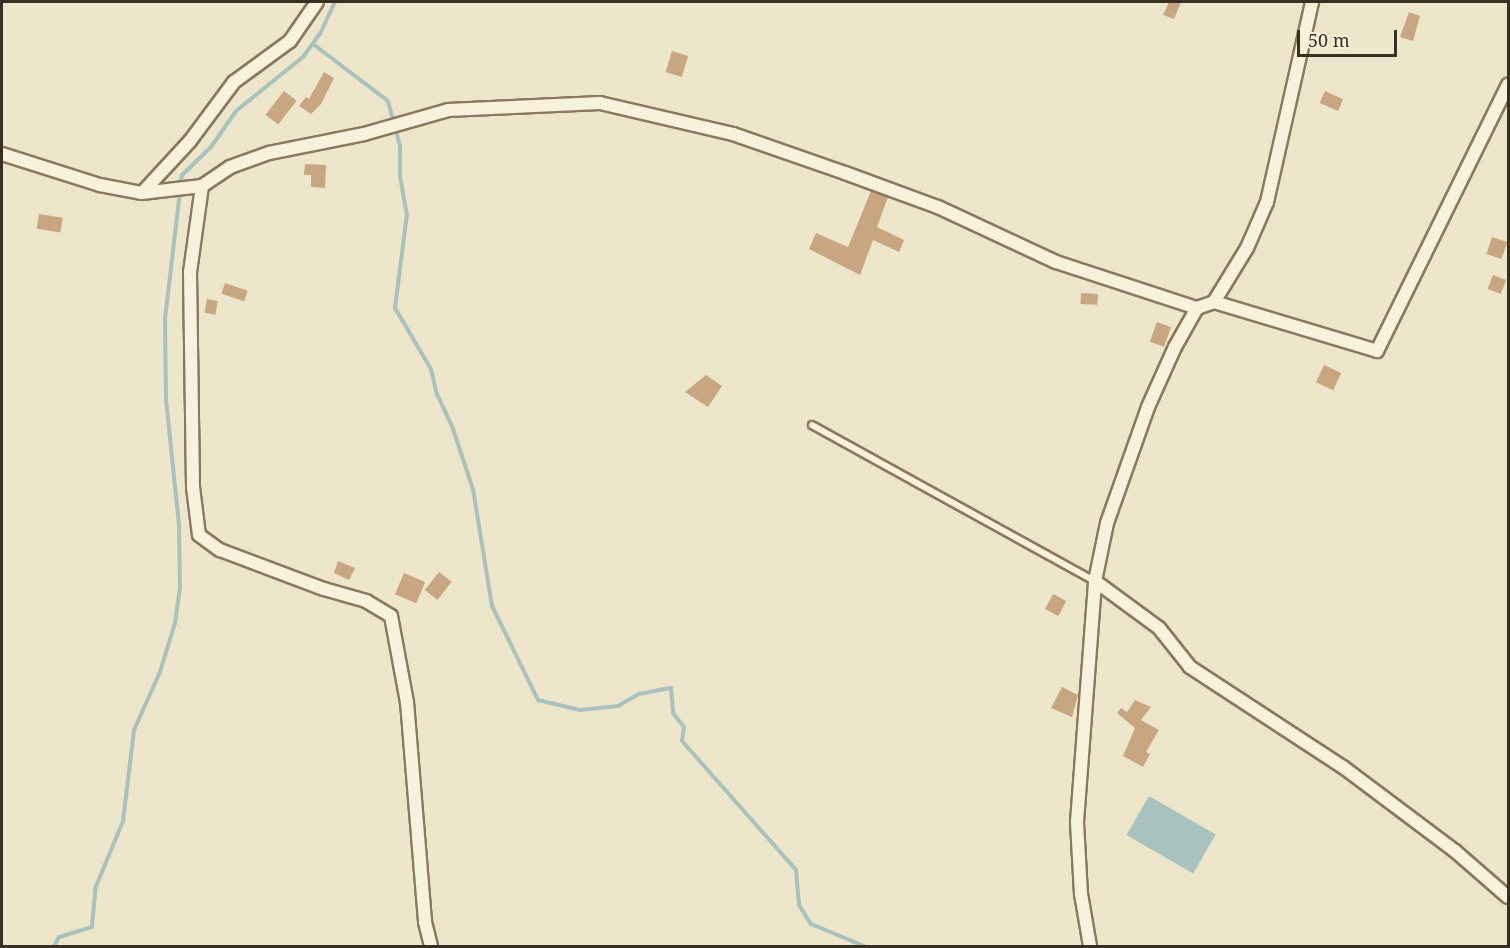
<!DOCTYPE html>
<style>
body{margin:0}
#map{position:relative;width:1510px;height:948px;overflow:hidden;background:#ede6ca;font-family:"Noto Serif",serif}
div>[style]{position:absolute}
[style*='--x']{left:calc(var(--x)*1px);top:calc(var(--y)*1px);width:calc(var(--w)*1px);rotate:calc(var(--a)*1deg)}
.water>*{inset:0;background:#aac2bd;transform-origin:0 0}
.stream>*{height:4px;margin:-2px;padding:0 2px;transform-origin:2px;border-radius:2px;background:#aac2bd}
.building>*{inset:0;background:#c9a682;transform-origin:0 0}
.roads{filter:drop-shadow(2px 0 #89795f) drop-shadow(-2px 0 #89795f) drop-shadow(0 2px #89795f) drop-shadow(0 -2px #89795f)}
.lane>*{height:6px;margin:-3px;padding:0 3px;transform-origin:3px;border-radius:3px;background:#f8f2dd}
.street>*{height:12px;margin:-6px;padding:0 6px;transform-origin:6px;border-radius:6px;background:#f8f2dd}
span{translate:-50% -50%;white-space:nowrap;text-align:center;line-height:1.15;-webkit-text-stroke:5px #f5efd9;paint-order:stroke}
.frame{position:absolute;inset:0;border:3px solid #3a3022;pointer-events:none}
.scale{position:absolute;left:1297px;top:30px;width:100px;height:27px;box-sizing:border-box;border:3px solid #3a3022;border-top:0;padding-left:8px;font-size:18px;line-height:21px;white-space:nowrap;color:#3a3022;-webkit-text-stroke:4px #f5efd9;paint-order:stroke}
</style>
<div id="map">
<div class="water">
<div style="left:1149px;top:796px;width:77px;height:45px;rotate:30deg"></div>
</div>
<div class="stream">
<div style="--x:313;--y:44;--w:94;--a:37.2"></div>
<div style="--x:388;--y:101;--w:47;--a:75.1"></div>
<div style="--x:400;--y:146;--w:30;--a:90"></div>
<div style="--x:400;--y:176;--w:39;--a:80"></div>
<div style="--x:407;--y:214;--w:95;--a:97.3"></div>
<div style="--x:395;--y:308;--w:71;--a:59.5"></div>
<div style="--x:431;--y:369;--w:26;--a:77"></div>
<div style="--x:437;--y:394;--w:38;--a:65"></div>
<div style="--x:453;--y:429;--w:63;--a:71.6"></div>
<div style="--x:473;--y:489;--w:119;--a:80.8"></div>
<div style="--x:492;--y:606;--w:105;--a:63.9"></div>
<div style="--x:538;--y:700;--w:43;--a:13.4"></div>
<div style="--x:580;--y:710;--w:38;--a:-6"></div>
<div style="--x:618;--y:706;--w:24;--a:-30"></div>
<div style="--x:639;--y:694;--w:33;--a:-11"></div>
<div style="--x:671;--y:688;--w:25;--a:85"></div>
<div style="--x:673;--y:713;--w:18;--a:52"></div>
<div style="--x:684;--y:727;--w:14;--a:98"></div>
<div style="--x:682;--y:741;--w:172;--a:48.5"></div>
<div style="--x:796;--y:870;--w:35;--a:85"></div>
<div style="--x:799;--y:905;--w:22;--a:58"></div>
<div style="--x:811;--y:924;--w:57;--a:22.5"></div>
<div style="--x:54;--y:946;--w:10;--a:-61"></div>
<div style="--x:59;--y:937;--w:34;--a:-17"></div>
<div style="--x:92;--y:927;--w:38;--a:-85"></div>
<div style="--x:95;--y:889;--w:74;--a:-67.6"></div>
<div style="--x:123;--y:821;--w:92;--a:-83.1"></div>
<div style="--x:134;--y:730;--w:64;--a:-65.9"></div>
<div style="--x:160;--y:672;--w:51;--a:-73"></div>
<div style="--x:175;--y:623;--w:35;--a:-82"></div>
<div style="--x:180;--y:588;--w:63;--a:-90.9"></div>
<div style="--x:179;--y:525;--w:126;--a:-95.9"></div>
<div style="--x:166;--y:400;--w:81;--a:-90.7"></div>
<div style="--x:165;--y:319;--w:145;--a:-83.3"></div>
<div style="--x:182;--y:175;--w:40;--a:-44"></div>
<div style="--x:211;--y:147;--w:44;--a:-55.2"></div>
<div style="--x:236;--y:111;--w:86;--a:-38.9"></div>
<div style="--x:303;--y:57;--w:29;--a:-54"></div>
<div style="--x:320;--y:34;--w:35;--a:-65"></div>
</div>
<div class="building">
<div style="clip-path:polygon(1169px 2px,1181px 2px,1174px 19px,1163px 15px)"></div>
<div style="clip-path:polygon(1409px 12px,1420px 16px,1413px 41px,1400px 37px)"></div>
<div style="left:672px;top:51px;width:17px;height:22px;rotate:17deg"></div>
<div style="clip-path:polygon(324px 72px,334px 78px,321px 104px,311px 114px,299px 106px,306px 97px,309px 99px)"></div>
<div style="left:284px;top:91px;width:16px;height:30px;rotate:38deg"></div>
<div style="left:1325px;top:91px;width:20px;height:13px;rotate:24deg"></div>
<div style="clip-path:polygon(305px 164px,326px 165px,325px 188px,311px 187px,311px 175px,304px 175px)"></div>
<div style="clip-path:polygon(871px 191px,888px 197px,877px 227px,904px 240px,899px 252px,873px 240px,860px 275px,809px 249px,816px 233px,848px 247px)"></div>
<div style="left:39px;top:214px;width:24px;height:15px;rotate:9deg"></div>
<div style="left:1492px;top:237px;width:16px;height:18px;rotate:18deg"></div>
<div style="left:1493px;top:275px;width:14px;height:15px;rotate:21deg"></div>
<div style="left:225px;top:283px;width:24px;height:11px;rotate:19deg"></div>
<div style="left:1081px;top:293px;width:17px;height:11px;rotate:3deg"></div>
<div style="left:207px;top:299px;width:11px;height:14px;rotate:10deg"></div>
<div style="left:1157px;top:322px;width:15px;height:21px;rotate:20deg"></div>
<div style="left:1324px;top:365px;width:19px;height:19px;rotate:25deg"></div>
<div style="clip-path:polygon(706px 375px,722px 386px,708px 407px,685px 392px)"></div>
<div style="clip-path:polygon(338px 561px,355px 568px,349px 580px,334px 573px)"></div>
<div style="left:439px;top:572px;width:16px;height:23px;rotate:38deg"></div>
<div style="left:404px;top:573px;width:23px;height:23px;rotate:23deg"></div>
<div style="left:1053px;top:594px;width:15px;height:17px;rotate:28deg"></div>
<div style="clip-path:polygon(1062px 687px,1078px 695px,1072px 717px,1051px 708px)"></div>
<div style="clip-path:polygon(1135px 700px,1151px 707px,1141px 720px,1159px 730px,1146px 752px,1150px 754px,1143px 767px,1123px 756px,1135px 728px,1117px 713px,1121px 708px,1127px 712px)"></div>
</div>
<div class="roads">
<div class="lane">
<div style="--x:812;--y:425;--w:323;--a:28.9"></div>
</div>
<div class="street">
<div style="--x:2;--y:154;--w:103;--a:17.6"></div>
<div style="--x:100;--y:185;--w:43;--a:10.8"></div>
<div style="--x:142;--y:193;--w:60;--a:-6.7"></div>
<div style="--x:202;--y:186;--w:34;--a:-34"></div>
<div style="--x:230;--y:167;--w:41;--a:-19.7"></div>
<div style="--x:269;--y:153;--w:97;--a:-11.3"></div>
<div style="--x:364;--y:134;--w:87;--a:-15.9"></div>
<div style="--x:448;--y:110;--w:152;--a:-2.6"></div>
<div style="--x:600;--y:103;--w:137;--a:13.1"></div>
<div style="--x:733;--y:134;--w:119;--a:19.2"></div>
<div style="--x:845;--y:173;--w:99;--a:20.1"></div>
<div style="--x:938;--y:207;--w:130;--a:25"></div>
<div style="--x:1056;--y:262;--w:148;--a:18.1"></div>
<div style="--x:202;--y:186;--w:87;--a:97.9"></div>
<div style="--x:190;--y:272;--w:215;--a:89.2"></div>
<div style="--x:193;--y:487;--w:48;--a:82.9"></div>
<div style="--x:199;--y:535;--w:26;--a:36"></div>
<div style="--x:220;--y:550;--w:111;--a:20.6"></div>
<div style="--x:324;--y:589;--w:44;--a:15.9"></div>
<div style="--x:366;--y:601;--w:29;--a:31"></div>
<div style="--x:391;--y:616;--w:87;--a:79.5"></div>
<div style="--x:407;--y:702;--w:221;--a:85.3"></div>
<div style="--x:425;--y:922;--w:25;--a:76"></div>
<div style="--x:142;--y:193;--w:71;--a:-47.3"></div>
<div style="--x:190;--y:141;--w:74;--a:-53.3"></div>
<div style="--x:234;--y:82;--w:69;--a:-36.2"></div>
<div style="--x:290;--y:41;--w:47;--a:-55.3"></div>
<div style="--x:1214;--y:302;--w:170;--a:16.7"></div>
<div style="--x:1377;--y:351;--w:297;--a:-63.8"></div>
<div style="--x:1095;--y:581;--w:79;--a:36.3"></div>
<div style="--x:1159;--y:628;--w:50;--a:51.5"></div>
<div style="--x:1190;--y:667;--w:183;--a:33.2"></div>
<div style="--x:1343;--y:767;--w:140;--a:36.9"></div>
<div style="--x:1455;--y:851;--w:70;--a:41"></div>
<div style="--x:1090;--y:946;--w:53;--a:-99.8"></div>
<div style="--x:1081;--y:894;--w:72;--a:-93.2"></div>
<div style="--x:1077;--y:822;--w:242;--a:-85.7"></div>
<div style="--x:1095;--y:581;--w:59;--a:-78.3"></div>
<div style="--x:1107;--y:523;--w:123;--a:-70.5"></div>
<div style="--x:1148;--y:407;--w:66;--a:-65.8"></div>
<div style="--x:1175;--y:347;--w:45;--a:-60.6"></div>
<div style="--x:1197;--y:308;--w:18;--a:-19"></div>
<div style="--x:1214;--y:302;--w:63;--a:-58.6"></div>
<div style="--x:1247;--y:248;--w:50;--a:-66.5"></div>
<div style="--x:1267;--y:202;--w:205;--a:-77.3"></div>
</div>
</div>
<div class="frame"></div>
<div class="scale">50 m</div>
</div>
